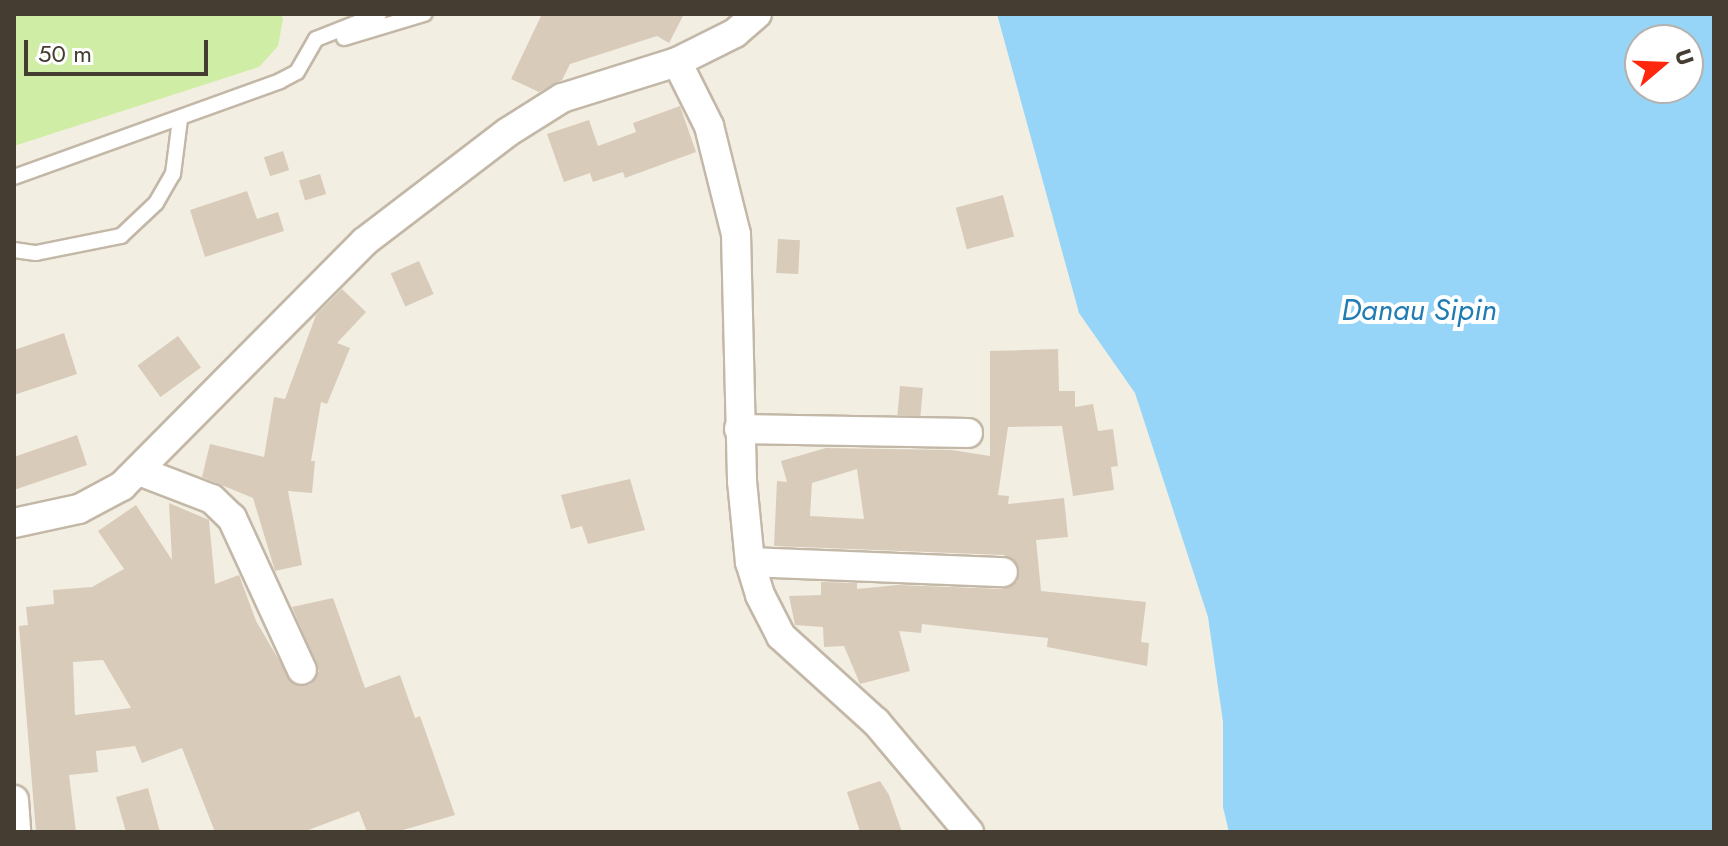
<!DOCTYPE html>
<style>
body{margin:0}
#map{position:relative;width:1728px;height:846px;overflow:hidden;background:#f3eee2;font-family:Jost,sans-serif}
div>[style]{position:absolute}
[style*='--x']{left:calc(var(--x)*1px);top:calc(var(--y)*1px);width:calc(var(--w)*1px);rotate:calc(var(--a)*1deg)}
.green>*{inset:0;background:#d0eda6}
.water>*{inset:0;background:#97d5f8}
.building>*{inset:0;background:#d9cbba;transform-origin:0 0}
.roads{filter:drop-shadow(2px 0 #c3b8a7) drop-shadow(-2px 0 #c3b8a7) drop-shadow(0 2px #c3b8a7) drop-shadow(0 -2px #c3b8a7)}
.lane>*{height:14px;margin:-7px;padding:0 7px;transform-origin:7px;border-radius:7px;background:#fff}
.street>*{height:28px;margin:-14px;padding:0 14px;transform-origin:14px;border-radius:14px;background:#fff}
span{translate:-50% -50%;white-space:nowrap;text-align:center;line-height:1.15;-webkit-text-stroke:8px #fff;paint-order:stroke}
.water-label{font-size:30px;color:#207cb3;font-style:italic}
.frame{position:absolute;inset:0;border:16px solid #463d32;pointer-events:none}
.north{position:absolute;left:1624px;top:24px;width:80px;height:80px;box-sizing:border-box;background:#fff;border:2px solid #b5b1ad;border-radius:50%;rotate:71deg;font-size:22px;font-weight:700;line-height:32px;text-align:center;color:#463d32}
.north::after{content:'';display:block;margin:auto;width:28px;height:36px;background:#ff270e;clip-path:polygon(50% 0,100% 100%,50% 72%,0 100%)}
.scale{position:absolute;left:24px;top:40px;width:184px;height:36px;box-sizing:border-box;border:4px solid #463d32;border-top:0;padding-left:10px;font-size:24px;line-height:28px;white-space:nowrap;color:#463d32;-webkit-text-stroke:6px #fff;paint-order:stroke}
</style>
<div id="map">
<div class="green">
<div style="clip-path:polygon(14px 14px,281px 14px,283px 19px,278px 46px,259px 67px,14px 146px)"></div>
</div>
<div class="water">
<div style="clip-path:polygon(evenodd,997px 14px,1714px 14px,1714px 832px,1229px 832px,1223px 807px,1223px 722px,1208px 617px,1135px 393px,1079px 313px,997px 14px,1640px 40px,1688px 40px,1688px 88px,1640px 88px,1640px 40px)"></div>
</div>
<div class="building">
<div style="clip-path:polygon(542px 14px,684px 14px,669px 43px,657px 36px,570px 64px,562px 80px,539px 92px,511px 79px)"></div>
<div style="clip-path:polygon(680px 106px,696px 152px,625px 178px,623px 172px,593px 182px,590px 173px,564px 182px,547px 134px,589px 120px,598px 146px,636px 132px,633px 123px)"></div>
<div style="left:283px;top:151px;width:20px;height:20px;rotate:72deg"></div>
<div style="left:320px;top:174px;width:21px;height:22px;rotate:73deg"></div>
<div style="clip-path:polygon(247px 191px,257px 219px,278px 212px,284px 231px,205px 257px,190px 210px)"></div>
<div style="left:1003px;top:195px;width:43px;height:49px;rotate:75deg"></div>
<div style="left:778px;top:239px;width:22px;height:34px;rotate:3deg"></div>
<div style="left:419px;top:261px;width:36px;height:31px;rotate:66deg"></div>
<div style="clip-path:polygon(342px 289px,366px 312px,337px 343px,350px 348px,327px 404px,321px 402px,311px 461px,315px 461px,312px 493px,288px 491px,302px 565px,275px 571px,253px 498px,202px 477px,210px 444px,264px 457px,274px 397px,285px 399px,316px 315px)"></div>
<div style="clip-path:polygon(64px 333px,77px 374px,14px 395px,14px 350px)"></div>
<div style="left:178px;top:336px;width:39px;height:50px;rotate:54deg"></div>
<div style="clip-path:polygon(evenodd,1058px 349px,1059px 391px,1075px 391px,1075px 407px,1093px 404px,1098px 431px,1113px 429px,1118px 466px,1111px 467px,1114px 490px,1073px 496px,1062px 426px,1008px 427px,998px 495px,1009px 496px,1008px 504px,1064px 498px,1068px 537px,1036px 540px,1041px 591px,1146px 602px,1141px 642px,1149px 643px,1147px 666px,1047px 647px,1048px 638px,922px 624px,921px 633px,899px 631px,910px 671px,860px 684px,844px 646px,824px 647px,823px 627px,795px 625px,789px 596px,821px 595px,821px 582px,857px 583px,857px 589px,898px 585px,1003px 589px,1017px 582px,1018px 565px,1004px 555px,774px 546px,777px 481px,787px 482px,781px 461px,826px 448px,952px 450px,990px 456px,990px 351px,1058px 349px,857px 469px,864px 519px,810px 516px,812px 483px,857px 469px)"></div>
<div style="left:900px;top:386px;width:23px;height:29px;rotate:5deg"></div>
<div style="clip-path:polygon(77px 435px,87px 465px,14px 490px,14px 457px)"></div>
<div style="clip-path:polygon(630px 479px,645px 530px,588px 544px,582px 526px,571px 529px,561px 495px)"></div>
<div style="clip-path:polygon(evenodd,169px 503px,209px 520px,215px 584px,239px 575px,256px 621px,293px 684px,310px 685px,319px 671px,292px 607px,333px 598px,365px 688px,400px 675px,415px 718px,420px 716px,455px 815px,396px 832px,367px 832px,359px 811px,303px 832px,215px 832px,182px 748px,142px 763px,135px 746px,96px 751px,98px 772px,69px 775px,76px 832px,36px 832px,19px 626px,28px 625px,26px 607px,54px 604px,53px 590px,92px 587px,124px 569px,98px 531px,136px 505px,172px 560px,169px 503px,103px 660px,131px 708px,75px 715px,73px 662px,103px 660px)"></div>
<div style="clip-path:polygon(880px 781px,889px 795px,902px 832px,860px 832px,847px 792px)"></div>
<div style="clip-path:polygon(148px 788px,160px 832px,126px 832px,116px 797px)"></div>
</div>
<div class="roads">
<div class="lane">
<div style="--x:344;--y:38;--w:84;--a:-16.7"></div>
<div style="--x:14;--y:177;--w:283;--a:-19.8"></div>
<div style="--x:280;--y:81;--w:19;--a:-28"></div>
<div style="--x:297;--y:72;--w:38;--a:-60"></div>
<div style="--x:316;--y:39;--w:68;--a:-21.6"></div>
<div style="--x:14;--y:250;--w:22;--a:8"></div>
<div style="--x:36;--y:253;--w:87;--a:-11.3"></div>
<div style="--x:121;--y:236;--w:48;--a:-43.3"></div>
<div style="--x:156;--y:203;--w:34;--a:-60"></div>
<div style="--x:173;--y:174;--w:55;--a:-82.7"></div>
</div>
<div class="street">
<div style="--x:677;--y:62;--w:72;--a:63.4"></div>
<div style="--x:709;--y:126;--w:111;--a:76"></div>
<div style="--x:736;--y:234;--w:247;--a:88.6"></div>
<div style="--x:742;--y:481;--w:81;--a:84.4"></div>
<div style="--x:750;--y:562;--w:34;--a:73"></div>
<div style="--x:760;--y:595;--w:46;--a:62.9"></div>
<div style="--x:781;--y:636;--w:128;--a:42.2"></div>
<div style="--x:876;--y:722;--w:144;--a:49.8"></div>
<div style="--x:739;--y:429;--w:229;--a:1"></div>
<div style="--x:139;--y:471;--w:78;--a:21"></div>
<div style="--x:212;--y:499;--w:28;--a:44"></div>
<div style="--x:232;--y:518;--w:167;--a:65.3"></div>
<div style="--x:14;--y:523;--w:66;--a:-12.2"></div>
<div style="--x:79;--y:509;--w:49;--a:-28.1"></div>
<div style="--x:122;--y:486;--w:344;--a:-45.2"></div>
<div style="--x:364;--y:242;--w:181;--a:-37.4"></div>
<div style="--x:508;--y:132;--w:64;--a:-32.2"></div>
<div style="--x:562;--y:98;--w:121;--a:-17.4"></div>
<div style="--x:677;--y:62;--w:65;--a:-26.6"></div>
<div style="--x:735;--y:33;--w:29;--a:-41"></div>
<div style="--x:750;--y:562;--w:253;--a:2.3"></div>
<div style="--x:14;--y:800;--w:32;--a:86"></div>
</div>
</div>
<div class="water-label">
<span style="left:1419px;top:310px">Danau Sipin</span>
</div>
<div class="frame"></div>
<div class="north">U</div>
<div class="scale">50 m</div>
</div>
